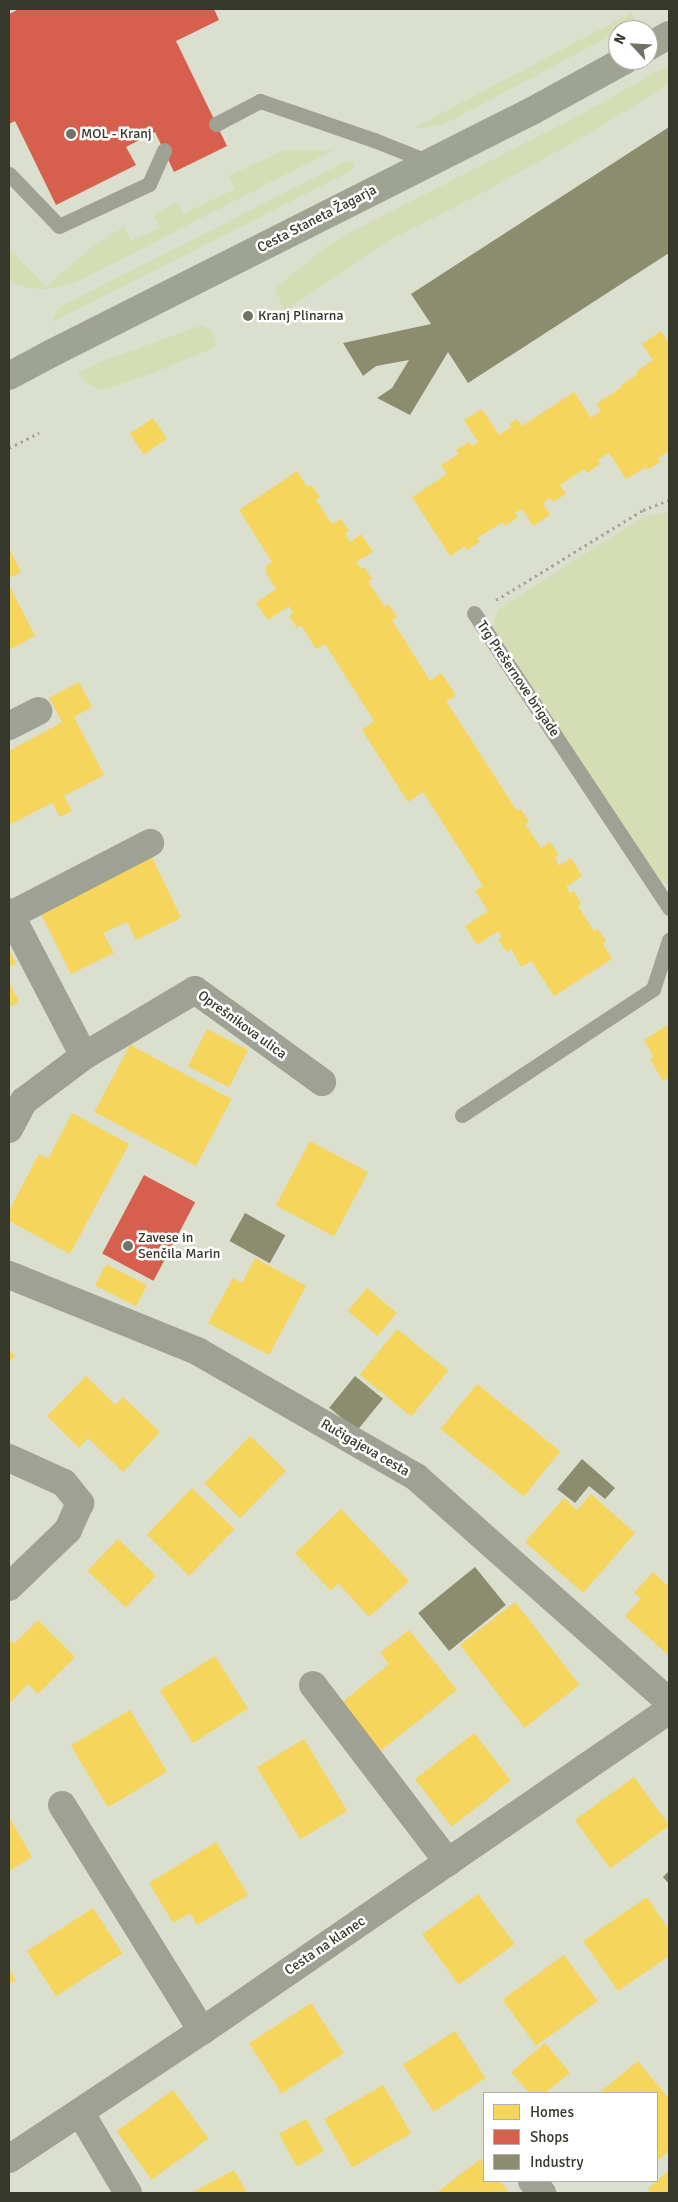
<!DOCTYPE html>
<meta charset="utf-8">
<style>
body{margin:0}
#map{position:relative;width:678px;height:2202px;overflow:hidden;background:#dbdfcd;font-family:Signika,sans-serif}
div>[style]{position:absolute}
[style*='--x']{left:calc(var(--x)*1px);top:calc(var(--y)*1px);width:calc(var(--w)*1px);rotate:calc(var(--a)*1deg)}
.green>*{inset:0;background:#d4ddb4}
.homes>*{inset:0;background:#f6d55c;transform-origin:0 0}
.shops>*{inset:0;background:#d6604d;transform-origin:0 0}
.industry>*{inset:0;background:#8c8c6e;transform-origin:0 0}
.path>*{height:3px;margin-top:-1.5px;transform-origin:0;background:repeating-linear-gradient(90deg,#a4a69b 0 2.5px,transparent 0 6.5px)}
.lane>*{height:15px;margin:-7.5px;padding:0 7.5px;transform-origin:7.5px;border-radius:7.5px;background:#9ea194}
.street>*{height:28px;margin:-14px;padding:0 14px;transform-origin:14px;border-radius:14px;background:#9ea194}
.primary>*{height:28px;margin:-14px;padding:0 14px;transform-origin:14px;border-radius:14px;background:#9fa392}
.dots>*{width:14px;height:14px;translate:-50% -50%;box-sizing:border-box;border:2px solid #fff;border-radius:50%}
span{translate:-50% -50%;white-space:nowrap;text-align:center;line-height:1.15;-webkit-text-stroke:5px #fff;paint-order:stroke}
.poi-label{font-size:14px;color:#35382b}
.left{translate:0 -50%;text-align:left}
.street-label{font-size:14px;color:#35382b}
.frame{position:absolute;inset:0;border:10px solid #35382b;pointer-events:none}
.legend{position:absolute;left:483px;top:2092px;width:175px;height:90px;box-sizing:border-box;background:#fff;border:1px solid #aeafaa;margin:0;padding:6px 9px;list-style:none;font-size:15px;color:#35382b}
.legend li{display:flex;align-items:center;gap:10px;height:25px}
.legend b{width:25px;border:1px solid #aeafaa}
.north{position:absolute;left:608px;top:20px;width:50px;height:50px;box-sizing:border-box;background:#fff;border:1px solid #aeafaa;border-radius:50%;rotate:295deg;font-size:14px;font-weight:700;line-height:20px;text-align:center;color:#35382b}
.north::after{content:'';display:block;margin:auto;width:18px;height:22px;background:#6f7264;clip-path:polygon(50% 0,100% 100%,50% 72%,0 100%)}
</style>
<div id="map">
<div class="green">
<div style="clip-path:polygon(631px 13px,636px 22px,452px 120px,440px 125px,412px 129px)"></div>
<div style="clip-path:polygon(669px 65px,669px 84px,588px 134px,484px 192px,386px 242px,285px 311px,275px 289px,323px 249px,351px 232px,578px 116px)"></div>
<div style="clip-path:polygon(285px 150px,333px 150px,75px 283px,46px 289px,28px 288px,9px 282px,9px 248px,46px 287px,91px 248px,124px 227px,131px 241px,160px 228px,154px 214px,178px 202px,184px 214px,235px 189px,228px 176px)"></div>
<div style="clip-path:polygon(349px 160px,355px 163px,354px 168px,347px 173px,52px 322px,58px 308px,64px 305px)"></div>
<div style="clip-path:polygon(203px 325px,212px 332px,216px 341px,215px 347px,153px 373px,103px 390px,97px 389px,86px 383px,77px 373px,100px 362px)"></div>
<div style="clip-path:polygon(669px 511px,669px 885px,655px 878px,494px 627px,494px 619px,500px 608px,643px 517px)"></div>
</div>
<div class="homes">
<div style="clip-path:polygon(661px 331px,669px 344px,669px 451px,658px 458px,660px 462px,647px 470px,646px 467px,626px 479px,609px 453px,597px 460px,600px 464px,587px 473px,584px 469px,560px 485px,566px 494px,553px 502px,550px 498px,543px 503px,550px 515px,533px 526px,522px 509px,515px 513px,518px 517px,505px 526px,503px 522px,477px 538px,480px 542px,467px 550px,465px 546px,450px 556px,412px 497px,447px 474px,441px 465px,459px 454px,456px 450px,469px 442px,472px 446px,478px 442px,464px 420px,482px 409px,499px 435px,511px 427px,509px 424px,517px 419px,522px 426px,574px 392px,591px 418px,601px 411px,596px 404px,622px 387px,620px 386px,638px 374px,636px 372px,653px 360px,642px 344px)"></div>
<div style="left:153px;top:418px;width:25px;height:28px;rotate:56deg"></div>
<div style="clip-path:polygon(297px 471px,307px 487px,311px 485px,320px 497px,316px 500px,332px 524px,341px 519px,349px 531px,345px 534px,350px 542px,361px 534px,373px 552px,356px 562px,361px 569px,364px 567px,372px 579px,368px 582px,385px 607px,388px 604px,397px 617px,392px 620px,430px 681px,441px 673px,456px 695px,446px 701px,517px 811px,521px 809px,529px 822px,525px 824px,541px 848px,550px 842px,559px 855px,555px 858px,559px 866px,571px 858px,582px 876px,566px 887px,570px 893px,574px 891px,581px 904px,578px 906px,594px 931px,598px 929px,606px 941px,603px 944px,612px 959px,554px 996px,531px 961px,521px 967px,511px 949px,507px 952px,498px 940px,502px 937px,498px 931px,477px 945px,465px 926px,488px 911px,475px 891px,483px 886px,423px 792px,408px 802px,362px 730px,374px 721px,325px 644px,316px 649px,301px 625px,297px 628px,289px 616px,293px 613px,289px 606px,268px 620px,256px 603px,276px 589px,265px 571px,267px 570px,265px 567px,272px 562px,239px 510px)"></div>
<div style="clip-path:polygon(9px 548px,21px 572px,9px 578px)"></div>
<div style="clip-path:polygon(9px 585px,35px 636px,9px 650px)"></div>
<div style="clip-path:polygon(79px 682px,92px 707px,74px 717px,104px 775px,64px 796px,72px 811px,60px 817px,52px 803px,9px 825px,9px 751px,62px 722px,49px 698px)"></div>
<div style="clip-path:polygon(152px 857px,181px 918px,136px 940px,127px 922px,103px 933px,114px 953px,71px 974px,40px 912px)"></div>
<div style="clip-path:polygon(9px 950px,16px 963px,9px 967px)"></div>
<div style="clip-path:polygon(9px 982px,19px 1002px,9px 1007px)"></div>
<div style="clip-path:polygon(669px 1024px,669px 1077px,663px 1081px,650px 1059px,654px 1057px,644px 1040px)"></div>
<div style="left:207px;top:1029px;width:46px;height:42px;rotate:27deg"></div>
<div style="left:130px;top:1045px;width:115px;height:76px;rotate:28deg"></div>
<div style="clip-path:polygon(72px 1113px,129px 1144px,70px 1254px,9px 1221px,9px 1211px,39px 1154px,48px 1159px)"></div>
<div style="left:310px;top:1141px;width:66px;height:73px;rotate:28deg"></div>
<div style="clip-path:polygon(255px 1258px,306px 1286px,269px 1355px,208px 1323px,233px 1278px,242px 1283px)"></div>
<div style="left:106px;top:1264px;width:46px;height:24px;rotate:27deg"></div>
<div style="left:367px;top:1288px;width:39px;height:30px;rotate:40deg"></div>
<div style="left:397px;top:1329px;width:66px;height:59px;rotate:39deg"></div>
<div style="clip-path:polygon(9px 1350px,15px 1356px,9px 1363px)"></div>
<div style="clip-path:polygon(86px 1376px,115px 1405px,123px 1397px,160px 1432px,123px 1472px,88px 1438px,79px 1448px,47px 1416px)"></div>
<div style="left:477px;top:1384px;width:107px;height:58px;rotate:39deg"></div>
<div style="left:250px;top:1436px;width:50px;height:66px;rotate:44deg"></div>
<div style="left:192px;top:1488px;width:59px;height:65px;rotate:44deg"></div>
<div style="clip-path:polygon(591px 1494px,635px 1533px,583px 1593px,525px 1542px,564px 1498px,577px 1510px)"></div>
<div style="clip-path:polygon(341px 1509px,409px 1581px,369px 1617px,338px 1583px,331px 1591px,295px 1553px)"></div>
<div style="left:118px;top:1539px;width:53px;height:44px;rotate:44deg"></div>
<div style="clip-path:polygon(653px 1572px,669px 1587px,669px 1656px,625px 1616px,641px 1598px,634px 1593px)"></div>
<div style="left:515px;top:1602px;width:105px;height:70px;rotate:52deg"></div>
<div style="clip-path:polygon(38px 1620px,75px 1657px,38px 1694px,28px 1684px,9px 1704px,9px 1639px,14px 1644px)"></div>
<div style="clip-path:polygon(409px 1630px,457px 1690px,379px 1752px,340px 1704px,389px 1664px,380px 1653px)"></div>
<div style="left:215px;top:1656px;width:62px;height:65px;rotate:58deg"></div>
<div style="left:130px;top:1710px;width:72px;height:69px;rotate:59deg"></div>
<div style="left:474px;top:1733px;width:60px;height:75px;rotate:52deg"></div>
<div style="left:304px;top:1739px;width:84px;height:55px;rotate:59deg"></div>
<div style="left:634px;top:1777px;width:60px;height:73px;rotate:54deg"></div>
<div style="clip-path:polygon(9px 1817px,32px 1857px,9px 1871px)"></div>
<div style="clip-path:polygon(216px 1842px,248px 1895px,197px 1925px,190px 1913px,173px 1923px,149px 1883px)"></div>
<div style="left:478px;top:1894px;width:62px;height:69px;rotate:54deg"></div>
<div style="clip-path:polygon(647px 1897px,669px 1930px,669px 1956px,618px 1991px,583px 1941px)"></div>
<div style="left:93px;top:1908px;width:54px;height:79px;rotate:57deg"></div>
<div style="left:564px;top:1955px;width:57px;height:76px;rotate:54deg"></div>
<div style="clip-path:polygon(9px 1969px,16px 1980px,9px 1984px)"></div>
<div style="left:311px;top:2003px;width:60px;height:74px;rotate:57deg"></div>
<div style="left:455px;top:2031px;width:56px;height:62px;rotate:57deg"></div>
<div style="clip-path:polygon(545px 2043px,570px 2073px,545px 2093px,529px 2093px,511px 2072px)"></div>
<div style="clip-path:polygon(638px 2061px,669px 2099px,669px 2151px,657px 2161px,657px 2093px,599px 2093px)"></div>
<div style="left:383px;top:2085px;width:56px;height:68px;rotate:60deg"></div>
<div style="left:173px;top:2090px;width:60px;height:70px;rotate:54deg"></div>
<div style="left:306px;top:2119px;width:37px;height:31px;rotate:61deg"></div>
<div style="clip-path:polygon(482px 2158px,484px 2181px,500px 2181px,509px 2193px,436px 2193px)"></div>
<div style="clip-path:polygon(234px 2170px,247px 2193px,191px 2193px)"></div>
<div style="clip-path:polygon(669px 2170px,669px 2193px,651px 2193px,648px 2189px)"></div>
</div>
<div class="shops">
<div style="clip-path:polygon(19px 9px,214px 9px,219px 20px,176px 41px,227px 146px,174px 172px,155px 132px,126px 147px,136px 165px,56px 205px,15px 121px,9px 124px,9px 14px)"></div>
<div style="left:144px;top:1175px;width:58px;height:89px;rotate:28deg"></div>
</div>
<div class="industry">
<div style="clip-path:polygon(669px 127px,669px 253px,468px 383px,448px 352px,410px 415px,377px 398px,392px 388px,409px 360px,376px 366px,363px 376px,343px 343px,431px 324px,411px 294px)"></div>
<div style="left:245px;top:1213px;width:46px;height:32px;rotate:29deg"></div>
<div style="left:355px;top:1376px;width:36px;height:41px;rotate:39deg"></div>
<div style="clip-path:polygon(582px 1459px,615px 1488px,605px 1499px,589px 1486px,575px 1503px,557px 1489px)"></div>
<div style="left:475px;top:1567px;width:49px;height:73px;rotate:51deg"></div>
<div style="clip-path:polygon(669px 1871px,669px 1884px,663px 1877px)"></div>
</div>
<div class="path">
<div style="--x:9;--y:448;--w:34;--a:-27"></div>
<div style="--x:496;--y:600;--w:172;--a:-31.5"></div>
<div style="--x:643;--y:510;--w:28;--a:-21"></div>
</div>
<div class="lane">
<div style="--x:216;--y:124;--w:50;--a:-27.6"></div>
<div style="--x:260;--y:101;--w:120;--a:18.9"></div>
<div style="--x:374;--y:140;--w:59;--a:21.8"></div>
<div style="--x:9;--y:174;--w:72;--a:46.1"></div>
<div style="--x:59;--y:226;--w:99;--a:-25"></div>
<div style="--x:149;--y:184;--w:37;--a:-66"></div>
<div style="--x:474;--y:613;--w:354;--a:56.5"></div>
<div style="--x:462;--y:1115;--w:229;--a:-33.4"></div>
<div style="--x:653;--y:989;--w:52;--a:-71.9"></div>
</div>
<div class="street">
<div style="--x:9;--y:726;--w:33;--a:-27"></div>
<div style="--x:9;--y:912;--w:162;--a:62.5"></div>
<div style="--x:9;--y:916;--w:159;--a:-27.4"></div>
<div style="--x:9;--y:1129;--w:32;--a:-62"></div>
<div style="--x:24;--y:1101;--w:75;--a:-36.9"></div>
<div style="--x:84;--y:1056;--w:129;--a:-30.7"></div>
<div style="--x:195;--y:990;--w:157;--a:35.9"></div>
<div style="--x:9;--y:1275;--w:203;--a:22"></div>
<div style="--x:197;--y:1351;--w:253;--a:29.9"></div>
<div style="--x:416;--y:1477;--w:339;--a:41.6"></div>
<div style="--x:9;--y:1458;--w:60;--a:24.4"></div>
<div style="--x:64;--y:1483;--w:26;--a:51"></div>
<div style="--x:80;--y:1503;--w:30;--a:114"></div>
<div style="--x:68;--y:1530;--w:82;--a:136"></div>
<div style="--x:313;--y:1685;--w:223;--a:52.7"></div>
<div style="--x:62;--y:1805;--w:266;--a:58.2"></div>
<div style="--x:80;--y:2112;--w:94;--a:59.3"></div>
<div style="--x:9;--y:2159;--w:232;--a:-33.6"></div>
<div style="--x:202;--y:2031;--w:567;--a:-34.5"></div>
<div style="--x:532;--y:2181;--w:16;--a:50"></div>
</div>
<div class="primary">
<div style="--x:648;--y:47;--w:24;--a:-30"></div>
<div style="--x:9;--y:376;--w:49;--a:-28.1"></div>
<div style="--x:52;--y:353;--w:538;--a:-26.76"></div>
<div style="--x:532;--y:111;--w:106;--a:-28.7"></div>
</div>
<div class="dots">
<div style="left:71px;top:134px;background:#6f7264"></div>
<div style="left:248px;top:316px;background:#6f7264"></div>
<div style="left:128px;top:1246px;background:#6f7264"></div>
</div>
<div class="poi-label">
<span class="left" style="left:81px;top:134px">MOL - Kranj</span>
<span class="left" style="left:258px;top:316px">Kranj Plinarna</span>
<span class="left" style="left:138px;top:1246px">Zavese in<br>Senčila Marin</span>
</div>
<div class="street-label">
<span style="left:317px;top:219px;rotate:-27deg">Cesta Staneta Žagarja</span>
<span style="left:518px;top:679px;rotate:56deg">Trg Prešernove brigade</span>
<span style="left:242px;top:1025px;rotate:36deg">Oprešnikova ulica</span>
<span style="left:365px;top:1448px;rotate:30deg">Ručigajeva cesta</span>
<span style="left:325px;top:1946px;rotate:-34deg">Cesta na klanec</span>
</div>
<div class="frame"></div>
<ul class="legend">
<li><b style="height:14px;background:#f6d55c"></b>Homes</li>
<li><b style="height:14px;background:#d6604d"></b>Shops</li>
<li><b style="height:14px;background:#8c8c6e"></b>Industry</li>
</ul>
<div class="north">N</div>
</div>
